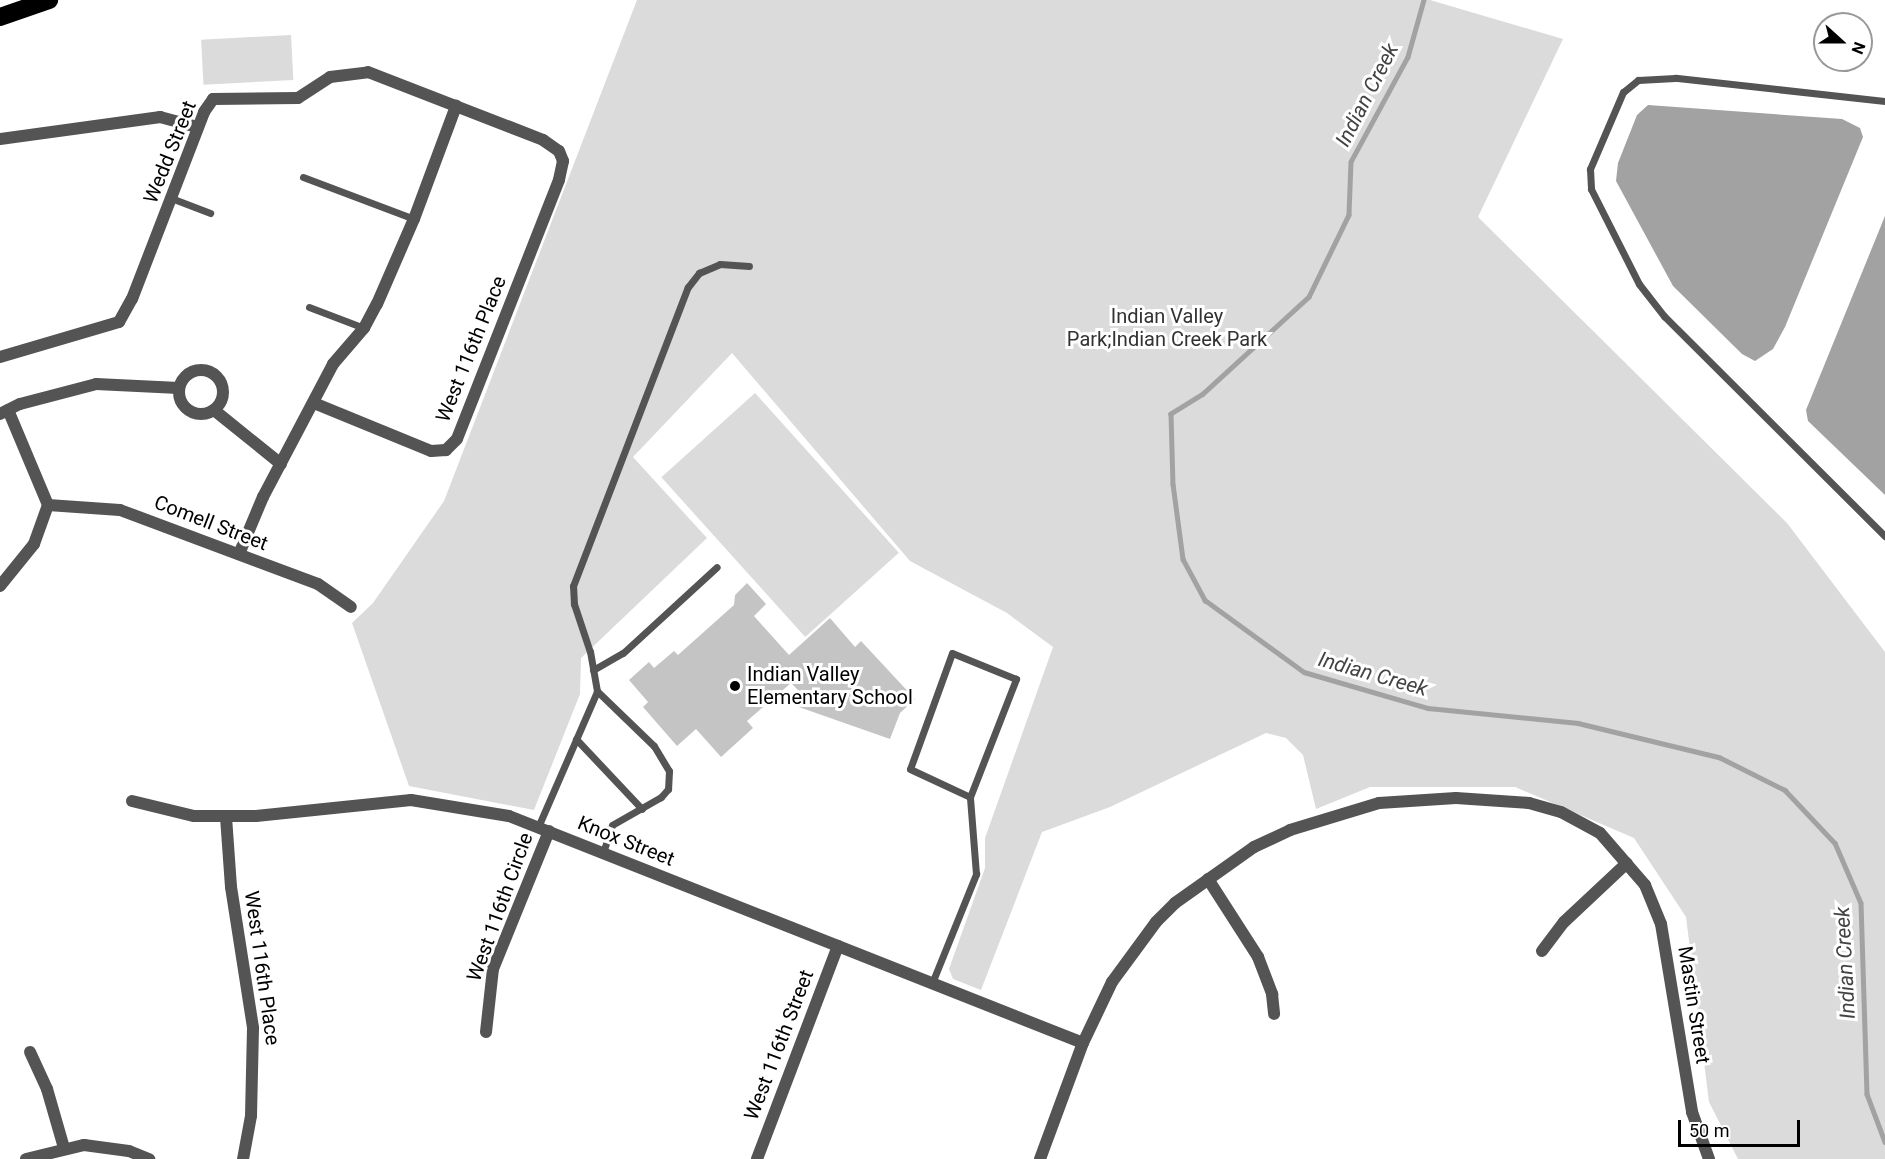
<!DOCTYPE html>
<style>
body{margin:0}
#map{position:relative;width:1885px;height:1159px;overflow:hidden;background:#fff;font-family:Roboto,sans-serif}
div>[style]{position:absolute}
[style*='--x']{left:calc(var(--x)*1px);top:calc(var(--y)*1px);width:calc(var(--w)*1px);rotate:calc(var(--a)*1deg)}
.green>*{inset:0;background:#dbdbdb;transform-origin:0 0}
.water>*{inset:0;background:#a2a2a2}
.stream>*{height:4.5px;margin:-2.25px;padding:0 2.25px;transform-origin:2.25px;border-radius:2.25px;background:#a2a2a2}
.building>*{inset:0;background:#c4c4c4}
.lane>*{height:7px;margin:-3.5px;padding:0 3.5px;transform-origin:3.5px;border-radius:3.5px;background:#545454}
.street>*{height:12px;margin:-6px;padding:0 6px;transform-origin:6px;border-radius:6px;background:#545454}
.street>.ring{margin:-6px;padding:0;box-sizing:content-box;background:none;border:12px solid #545454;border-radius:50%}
.highway>*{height:18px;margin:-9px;padding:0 9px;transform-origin:9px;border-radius:9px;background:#000}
.dots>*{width:16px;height:16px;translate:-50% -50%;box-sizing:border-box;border:3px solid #fff;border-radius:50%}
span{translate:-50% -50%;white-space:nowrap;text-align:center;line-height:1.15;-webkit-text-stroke:6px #fff;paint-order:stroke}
.street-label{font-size:20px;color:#000}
.park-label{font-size:20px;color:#323232}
.poi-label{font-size:20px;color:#000}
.left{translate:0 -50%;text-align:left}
.water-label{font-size:21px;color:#434343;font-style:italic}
.north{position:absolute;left:1813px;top:12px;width:60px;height:60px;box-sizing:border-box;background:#fff;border:2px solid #999;border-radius:50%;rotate:111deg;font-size:16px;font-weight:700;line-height:24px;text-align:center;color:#000}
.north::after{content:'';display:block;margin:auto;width:21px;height:27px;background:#000;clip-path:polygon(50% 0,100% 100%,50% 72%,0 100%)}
.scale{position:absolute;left:1678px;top:1120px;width:122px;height:27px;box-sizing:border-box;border:3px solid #000;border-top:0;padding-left:8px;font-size:18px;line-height:21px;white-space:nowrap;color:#000;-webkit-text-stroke:4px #fff;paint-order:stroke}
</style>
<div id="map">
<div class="green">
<div style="clip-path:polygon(637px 0,1430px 0,1563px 39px,1478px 217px,1787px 523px,1885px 652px,1885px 1159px,1738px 1159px,1709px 1102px,1686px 917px,1634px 838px,1515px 787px,1370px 787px,1316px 809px,1303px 755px,1286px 738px,1266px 733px,1110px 807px,1042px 832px,981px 990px,953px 979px,949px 969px,985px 868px,985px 838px,1053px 647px,1007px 613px,910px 561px,732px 353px,633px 457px,707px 538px,581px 658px,580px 694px,534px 810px,409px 786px,352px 623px,373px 603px,444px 501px)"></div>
<div style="left:291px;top:35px;width:45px;height:90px;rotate:87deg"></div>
<div style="left:755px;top:393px;width:215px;height:126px;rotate:48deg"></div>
</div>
<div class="water">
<div style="clip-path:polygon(1648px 105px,1842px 119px,1860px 128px,1863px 137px,1785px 327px,1773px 349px,1755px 361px,1742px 354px,1673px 286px,1616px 181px,1618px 163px,1637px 115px)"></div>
<div style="clip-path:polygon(1885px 216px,1885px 495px,1808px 421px,1806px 410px)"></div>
</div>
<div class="stream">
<div style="--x:1424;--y:0;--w:59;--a:105.7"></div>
<div style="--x:1408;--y:57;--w:119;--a:118.5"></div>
<div style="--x:1351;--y:162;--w:53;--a:92.2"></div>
<div style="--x:1349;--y:215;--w:91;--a:116"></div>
<div style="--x:1309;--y:297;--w:144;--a:137.5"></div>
<div style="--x:1203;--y:394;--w:38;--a:148"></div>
<div style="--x:1171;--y:414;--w:70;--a:88.4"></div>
<div style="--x:1173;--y:484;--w:76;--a:82.4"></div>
<div style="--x:1183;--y:559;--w:47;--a:61.8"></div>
<div style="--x:1205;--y:600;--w:122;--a:36"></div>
<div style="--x:1304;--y:672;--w:129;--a:16.2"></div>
<div style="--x:1428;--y:708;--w:151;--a:5.7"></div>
<div style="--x:1578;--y:723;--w:145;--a:13.6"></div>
<div style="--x:1719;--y:757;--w:74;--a:26.6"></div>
<div style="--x:1785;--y:790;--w:73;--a:46.7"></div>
<div style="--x:1835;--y:843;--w:65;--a:66.6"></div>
<div style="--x:1861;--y:903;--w:191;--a:88.2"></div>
<div style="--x:1867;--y:1094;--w:51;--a:69.4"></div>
</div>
<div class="building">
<div style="clip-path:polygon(747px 583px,766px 604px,754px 616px,789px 655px,830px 618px,855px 647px,861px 641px,915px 699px,900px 713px,890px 739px,796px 706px,801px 693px,791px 683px,747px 721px,753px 728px,721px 757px,696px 729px,677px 746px,643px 707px,648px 702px,629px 680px,649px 662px,654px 668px,674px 651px,678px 655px,734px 605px,735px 595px)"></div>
</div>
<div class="lane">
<div style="--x:1885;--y:101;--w:211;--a:-173.7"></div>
<div style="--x:1675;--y:78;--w:37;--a:177"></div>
<div style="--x:1638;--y:80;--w:19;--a:141"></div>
<div style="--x:1623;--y:92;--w:84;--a:113.2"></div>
<div style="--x:1590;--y:169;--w:20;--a:87"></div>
<div style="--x:1591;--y:189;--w:106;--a:63.2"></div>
<div style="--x:1639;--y:284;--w:41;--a:52"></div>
<div style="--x:1664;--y:316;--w:312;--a:44.9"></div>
<div style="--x:303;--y:177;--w:119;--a:20.7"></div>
<div style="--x:171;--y:198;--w:42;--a:21"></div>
<div style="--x:309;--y:307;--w:59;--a:20.9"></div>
<div style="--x:593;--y:670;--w:34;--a:-30"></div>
<div style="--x:623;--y:653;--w:127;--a:-42.5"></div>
<div style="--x:597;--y:691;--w:79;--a:44"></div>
<div style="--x:654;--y:746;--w:29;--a:59"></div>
<div style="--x:669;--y:771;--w:18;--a:93"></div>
<div style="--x:668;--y:789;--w:11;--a:131"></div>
<div style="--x:661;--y:797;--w:56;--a:150.3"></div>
<div style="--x:612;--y:825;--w:28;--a:108"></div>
<div style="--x:576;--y:739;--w:96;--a:46.7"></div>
<div style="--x:538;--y:827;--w:148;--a:-66.5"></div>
<div style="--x:597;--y:691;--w:40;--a:-100"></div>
<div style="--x:590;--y:652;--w:51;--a:-108.4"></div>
<div style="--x:574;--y:604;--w:18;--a:-93"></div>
<div style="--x:573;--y:586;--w:320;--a:-69"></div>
<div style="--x:688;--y:287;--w:18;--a:-52"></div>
<div style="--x:699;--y:273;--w:23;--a:-23"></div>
<div style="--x:720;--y:264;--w:29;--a:4"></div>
<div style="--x:932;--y:983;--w:118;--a:-68"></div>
<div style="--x:976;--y:874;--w:77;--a:-94.5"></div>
<div style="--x:970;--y:797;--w:127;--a:-68.7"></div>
<div style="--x:1016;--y:679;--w:69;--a:-157.9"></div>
<div style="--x:952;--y:653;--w:123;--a:109.9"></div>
<div style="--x:910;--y:769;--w:66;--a:25"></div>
</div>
<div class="street">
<div style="--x:0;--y:139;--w:162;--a:-7.8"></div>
<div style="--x:160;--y:117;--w:39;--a:15"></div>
<div style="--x:0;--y:357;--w:124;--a:-16.4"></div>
<div style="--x:119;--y:322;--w:26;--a:-61"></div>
<div style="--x:132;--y:299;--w:200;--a:-68.9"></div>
<div style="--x:204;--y:112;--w:16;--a:-55"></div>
<div style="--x:213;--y:99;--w:85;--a:-0.7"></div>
<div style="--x:298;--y:98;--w:38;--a:-33"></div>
<div style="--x:330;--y:77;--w:38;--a:-7"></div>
<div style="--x:368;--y:72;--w:188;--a:21.2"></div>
<div style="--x:543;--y:140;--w:19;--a:35"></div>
<div style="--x:559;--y:151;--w:11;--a:68"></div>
<div style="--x:563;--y:161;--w:19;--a:102"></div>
<div style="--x:559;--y:180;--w:278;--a:111.5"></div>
<div style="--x:457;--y:439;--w:16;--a:135"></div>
<div style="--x:446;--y:450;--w:15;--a:176"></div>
<div style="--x:431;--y:451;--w:126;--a:-157.7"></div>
<div class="ring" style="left:179px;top:370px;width:32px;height:32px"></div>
<div style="--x:214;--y:410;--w:86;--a:38.9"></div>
<div style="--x:0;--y:414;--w:22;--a:-27"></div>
<div style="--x:20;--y:404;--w:79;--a:-14.7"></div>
<div style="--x:96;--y:384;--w:83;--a:2.8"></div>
<div style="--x:48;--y:505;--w:72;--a:4"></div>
<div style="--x:120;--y:510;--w:211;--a:20.5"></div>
<div style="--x:318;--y:584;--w:40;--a:34.9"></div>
<div style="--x:239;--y:554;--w:62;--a:-67.2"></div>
<div style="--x:263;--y:497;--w:150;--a:-62.2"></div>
<div style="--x:333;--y:364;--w:48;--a:-49.3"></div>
<div style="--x:364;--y:328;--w:27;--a:-62"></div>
<div style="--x:377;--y:304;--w:93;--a:-66.5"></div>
<div style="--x:414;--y:219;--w:121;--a:-69.6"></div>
<div style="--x:0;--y:586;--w:54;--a:-51"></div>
<div style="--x:34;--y:544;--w:41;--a:-70.3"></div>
<div style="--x:48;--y:505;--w:103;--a:-112.8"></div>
<div style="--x:132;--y:801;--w:64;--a:13.6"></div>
<div style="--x:194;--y:816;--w:62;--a:0"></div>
<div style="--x:256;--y:816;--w:156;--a:-5.9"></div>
<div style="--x:411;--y:800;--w:99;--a:9.3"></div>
<div style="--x:509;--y:816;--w:617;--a:21.58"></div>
<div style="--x:226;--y:817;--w:70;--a:85.9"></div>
<div style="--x:231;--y:887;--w:143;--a:81.1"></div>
<div style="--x:253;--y:1028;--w:88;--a:91.3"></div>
<div style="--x:251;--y:1116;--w:44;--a:100.5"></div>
<div style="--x:1208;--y:879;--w:93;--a:57.3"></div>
<div style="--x:1258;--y:957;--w:40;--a:69"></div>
<div style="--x:1272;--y:994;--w:20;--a:84"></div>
<div style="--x:1542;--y:951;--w:36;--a:-53"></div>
<div style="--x:1564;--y:922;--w:86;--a:-43.1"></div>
<div style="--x:486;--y:1032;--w:63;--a:-83.7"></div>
<div style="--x:493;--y:969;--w:149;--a:-67.9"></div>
<div style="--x:30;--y:1052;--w:41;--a:65.3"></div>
<div style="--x:47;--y:1089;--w:61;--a:73.9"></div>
<div style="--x:26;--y:1159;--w:60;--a:-13.6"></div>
<div style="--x:84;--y:1145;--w:45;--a:7.6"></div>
<div style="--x:129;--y:1151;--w:22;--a:22"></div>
<div style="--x:757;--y:1159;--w:228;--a:-69.2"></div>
<div style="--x:1040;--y:1159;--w:124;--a:-69.7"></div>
<div style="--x:1083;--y:1043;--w:68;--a:-64.6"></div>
<div style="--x:1112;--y:982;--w:74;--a:-53.7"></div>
<div style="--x:1156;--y:922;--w:27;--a:-45"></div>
<div style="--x:1175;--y:903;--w:97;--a:-35.3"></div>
<div style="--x:1254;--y:847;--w:40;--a:-25"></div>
<div style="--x:1290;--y:830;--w:93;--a:-16.9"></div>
<div style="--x:1379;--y:803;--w:77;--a:-3.7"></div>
<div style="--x:1456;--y:798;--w:73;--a:3.9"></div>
<div style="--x:1529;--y:803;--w:33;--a:16"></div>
<div style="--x:1561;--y:812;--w:44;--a:28.3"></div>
<div style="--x:1600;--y:833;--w:69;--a:49.1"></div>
<div style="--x:1645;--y:885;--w:42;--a:67.7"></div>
<div style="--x:1661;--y:924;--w:191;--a:80.6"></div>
<div style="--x:1692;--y:1112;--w:50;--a:70.1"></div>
</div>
<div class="highway">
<div style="--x:0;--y:17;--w:52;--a:-19.1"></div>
</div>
<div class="dots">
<div style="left:735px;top:686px;background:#000"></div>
</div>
<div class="street-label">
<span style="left:170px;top:152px;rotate:-68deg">Wedd Street</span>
<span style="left:471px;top:349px;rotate:-68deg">West 116th Place</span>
<span style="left:211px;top:523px;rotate:21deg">Comell Street</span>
<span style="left:626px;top:841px;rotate:22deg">Knox Street</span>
<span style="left:500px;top:907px;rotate:-70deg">West 116th Circle</span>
<span style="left:262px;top:968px;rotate:82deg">West 116th Place</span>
<span style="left:1694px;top:1005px;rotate:81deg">Mastin Street</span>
<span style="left:779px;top:1045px;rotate:-69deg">West 116th Street</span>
</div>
<div class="park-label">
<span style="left:1167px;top:328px">Indian Valley<br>Park;Indian Creek Park</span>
</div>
<div class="poi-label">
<span class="left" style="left:747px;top:686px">Indian Valley<br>Elementary School</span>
</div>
<div class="water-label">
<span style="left:1367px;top:95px;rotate:-63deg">Indian Creek</span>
<span style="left:1373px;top:674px;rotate:16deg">Indian Creek</span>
<span style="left:1845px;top:963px;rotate:-93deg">Indian Creek</span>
</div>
<div class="north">N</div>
<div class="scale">50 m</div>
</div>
